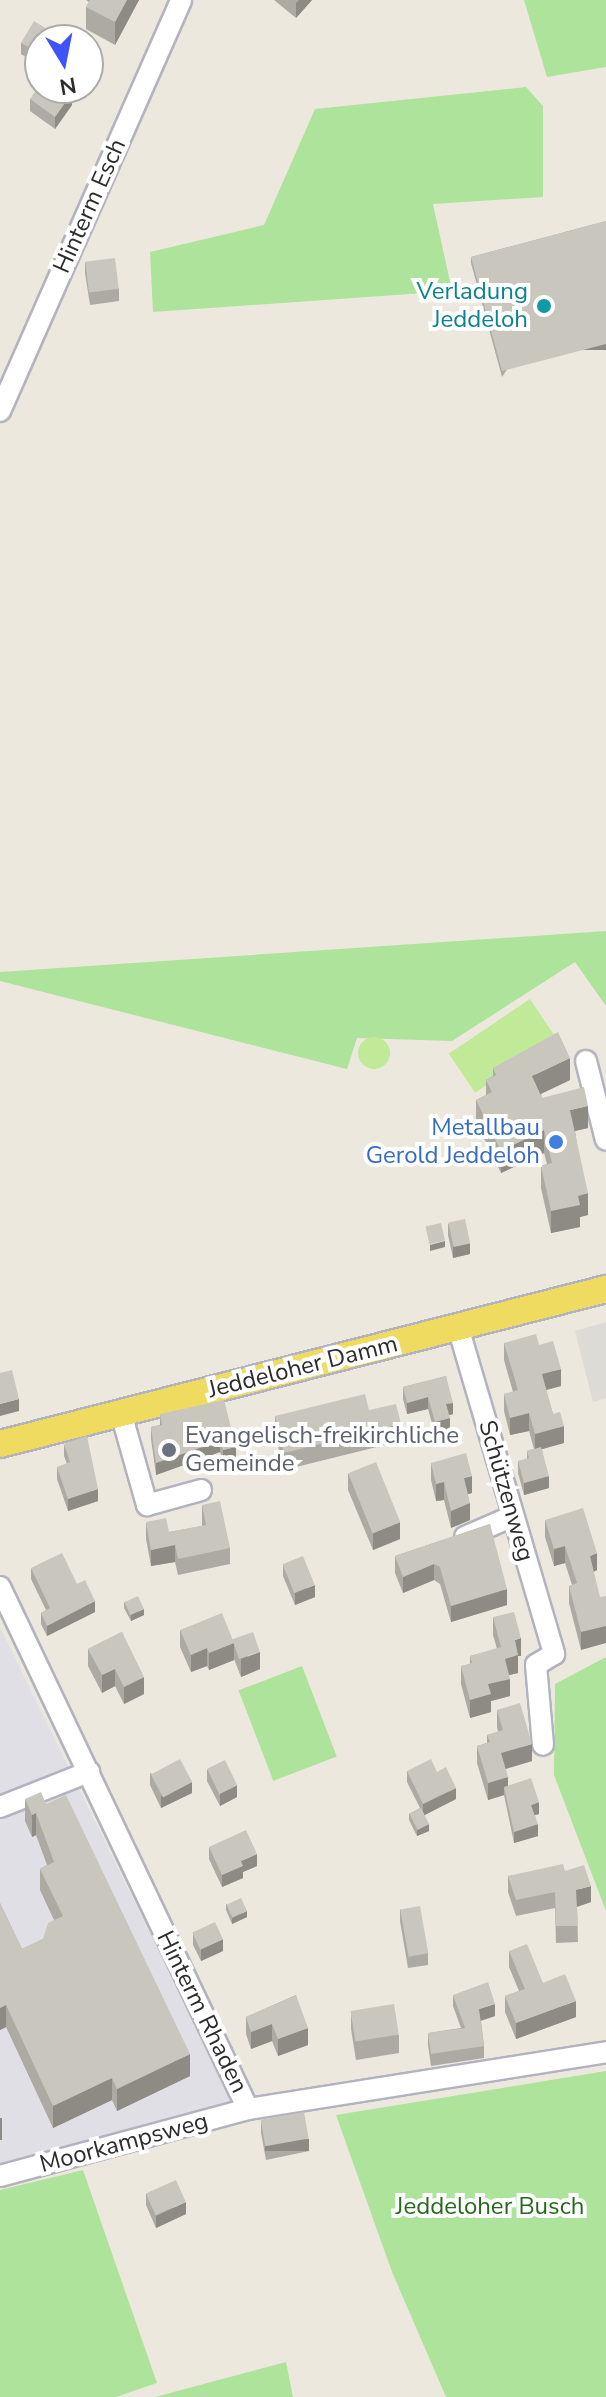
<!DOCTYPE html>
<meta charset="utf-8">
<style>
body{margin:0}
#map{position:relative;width:606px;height:2397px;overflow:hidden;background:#ede8de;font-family:"Nunito Sans",sans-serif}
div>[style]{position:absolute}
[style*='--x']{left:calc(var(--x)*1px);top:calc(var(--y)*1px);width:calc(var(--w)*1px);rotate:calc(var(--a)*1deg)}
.industrial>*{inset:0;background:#e1dfe6}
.green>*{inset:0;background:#aee39b;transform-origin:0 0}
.pitch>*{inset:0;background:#c0ea97;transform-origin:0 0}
.round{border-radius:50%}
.plaza>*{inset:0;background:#dddbd5}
.roads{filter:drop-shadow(2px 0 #b2b3bf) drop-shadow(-2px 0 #b2b3bf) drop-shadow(0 2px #b2b3bf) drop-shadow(0 -2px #b2b3bf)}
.minor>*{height:20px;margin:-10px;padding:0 10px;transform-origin:10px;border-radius:10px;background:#fff}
.major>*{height:26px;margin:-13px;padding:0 13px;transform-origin:13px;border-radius:13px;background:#f0db61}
.wall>*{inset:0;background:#adaaa3}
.shaded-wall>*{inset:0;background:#8d8b84;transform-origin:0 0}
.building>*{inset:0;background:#c9c6bd;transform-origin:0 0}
.dots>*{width:22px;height:22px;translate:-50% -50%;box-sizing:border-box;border:4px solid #fff;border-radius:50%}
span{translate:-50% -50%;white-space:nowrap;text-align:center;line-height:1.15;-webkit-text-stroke:8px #fff;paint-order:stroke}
.street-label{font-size:24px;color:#2c2c2c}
.culture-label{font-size:24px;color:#0d838f}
.right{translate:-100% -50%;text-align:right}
.shop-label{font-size:24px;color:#366cbe}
.worship-label{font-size:24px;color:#5b616d}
.left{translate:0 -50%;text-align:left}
.park-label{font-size:24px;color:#256a1b}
.north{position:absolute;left:24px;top:24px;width:80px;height:80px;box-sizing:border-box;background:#fff;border:2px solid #ababab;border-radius:50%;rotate:170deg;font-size:22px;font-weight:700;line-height:32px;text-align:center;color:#2c2c2c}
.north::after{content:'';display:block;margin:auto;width:28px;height:36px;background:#4052f9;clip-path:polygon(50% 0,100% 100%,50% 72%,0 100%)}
</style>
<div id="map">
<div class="industrial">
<div style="clip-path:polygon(0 1627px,232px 2101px,0 2165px)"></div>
</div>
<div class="green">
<div style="clip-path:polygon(524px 0,606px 0,606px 67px,547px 77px)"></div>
<div style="clip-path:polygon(526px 87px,543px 106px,543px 197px,433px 204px,452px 291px,153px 312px,150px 252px,264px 225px,315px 109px)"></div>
<div style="clip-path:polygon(606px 931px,606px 1006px,575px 962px,452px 1041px,357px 1038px,347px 1069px,0 981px,0 972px)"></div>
<div style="clip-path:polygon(606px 1657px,606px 1911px,554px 1775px,555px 1684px)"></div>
<div style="left:302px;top:1666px;width:97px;height:68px;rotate:69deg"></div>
<div style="clip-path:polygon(606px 2071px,606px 2397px,446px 2397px,392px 2272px,336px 2115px)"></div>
<div style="clip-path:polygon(83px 2170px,157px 2383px,116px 2397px,0 2397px,0 2190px)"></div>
<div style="clip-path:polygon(286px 2362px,293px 2397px,155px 2397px)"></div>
</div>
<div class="pitch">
<div style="left:530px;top:999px;width:47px;height:98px;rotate:56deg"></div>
<div class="round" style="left:358px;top:1037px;width:32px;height:32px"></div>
</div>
<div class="plaza">
<div style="clip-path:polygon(606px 1322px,606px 1398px,593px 1402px,575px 1331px)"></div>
</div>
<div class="roads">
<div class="minor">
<div style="--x:0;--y:411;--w:449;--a:-66.2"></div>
<div style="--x:586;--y:1061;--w:81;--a:75.8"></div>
<div style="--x:458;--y:1327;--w:341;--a:73.6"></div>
<div style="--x:554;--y:1654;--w:21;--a:149"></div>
<div style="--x:536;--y:1665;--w:80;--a:85"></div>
<div style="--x:121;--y:1413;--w:96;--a:74.2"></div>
<div style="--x:147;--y:1505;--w:56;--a:-15.5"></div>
<div style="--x:465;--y:1537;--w:52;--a:-23.6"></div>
<div style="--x:0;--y:1587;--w:578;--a:64.59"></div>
<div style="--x:0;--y:1807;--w:96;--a:-21.5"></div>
<div style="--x:0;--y:2176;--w:257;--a:-15.1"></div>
<div style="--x:248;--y:2109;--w:363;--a:-9"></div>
</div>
<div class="major">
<div style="--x:0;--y:1444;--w:626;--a:-14.35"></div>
</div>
</div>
<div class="wall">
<div style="clip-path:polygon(86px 0,139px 0,115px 45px,86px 29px,86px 7px,89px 2px)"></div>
<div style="clip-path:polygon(274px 0,312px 0,296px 18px)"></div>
<div style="clip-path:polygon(40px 40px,40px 66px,21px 54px,21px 43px)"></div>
<div style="clip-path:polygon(30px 99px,72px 105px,55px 129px,30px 111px)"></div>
<div style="clip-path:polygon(606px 221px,502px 377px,471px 263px,471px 257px)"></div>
<div style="clip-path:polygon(85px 262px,119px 289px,119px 301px,90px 305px,85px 273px)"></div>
<div style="clip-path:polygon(493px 1068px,570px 1080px,541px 1094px,542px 1098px,588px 1128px,575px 1131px,588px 1215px,580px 1217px,580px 1227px,551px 1233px,541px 1188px,541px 1166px,547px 1164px,544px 1153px,501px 1173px,476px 1122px,476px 1100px,486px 1095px,486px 1080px,493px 1076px)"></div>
<div style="clip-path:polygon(448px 1223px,470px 1254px,453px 1258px,448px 1235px)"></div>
<div style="clip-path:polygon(504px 1343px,539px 1345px,561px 1386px,546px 1390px,553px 1414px,564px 1443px,542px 1449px,549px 1488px,524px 1495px,518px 1473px,518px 1461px,527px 1459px,527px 1451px,534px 1449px,529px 1431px,510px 1435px,504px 1411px,504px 1394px,513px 1392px,504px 1360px)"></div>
<div style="clip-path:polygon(446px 1376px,453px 1414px,449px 1415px,450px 1430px,435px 1434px,428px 1409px,407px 1414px,403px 1399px,403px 1387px)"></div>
<div style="clip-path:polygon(369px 1410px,401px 1441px,284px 1470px,275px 1433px,275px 1416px)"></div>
<div style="clip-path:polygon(160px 1414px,236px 1447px,236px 1458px,223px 1461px,220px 1452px,156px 1475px,151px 1439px,151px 1427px,160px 1425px)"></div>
<div style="clip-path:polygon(64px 1444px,98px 1501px,68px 1511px,57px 1479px,57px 1467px,67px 1464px,64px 1456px)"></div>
<div style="clip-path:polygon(431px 1463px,472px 1493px,468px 1494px,470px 1520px,451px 1528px,444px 1500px,436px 1501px,431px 1480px)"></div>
<div style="clip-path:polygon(348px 1473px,400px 1539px,373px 1550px,348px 1490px)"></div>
<div style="clip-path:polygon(202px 1505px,230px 1548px,230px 1564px,178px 1575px,175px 1562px,151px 1566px,146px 1539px,146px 1522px,169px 1532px,202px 1526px)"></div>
<div style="clip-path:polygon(545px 1520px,597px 1570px,594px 1572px,581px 1650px,569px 1603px,569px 1586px,572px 1585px,565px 1563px,554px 1566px,545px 1537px)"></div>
<div style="clip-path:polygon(490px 1524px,507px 1605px,451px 1622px,440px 1584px,434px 1580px,403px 1593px,395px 1573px,395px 1556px)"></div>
<div style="clip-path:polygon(283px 1564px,315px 1597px,295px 1605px,283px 1576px)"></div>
<div style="clip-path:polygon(31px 1568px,77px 1584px,95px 1612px,47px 1636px,41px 1624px,41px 1613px,46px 1610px,31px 1579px)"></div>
<div style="clip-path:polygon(124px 1602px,144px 1615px,131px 1621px,124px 1608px)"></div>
<div style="clip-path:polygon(493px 1617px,521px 1656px,518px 1656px,518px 1673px,509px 1675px,510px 1696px,491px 1701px,491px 1712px,470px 1718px,461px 1684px,461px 1666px,470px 1664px,470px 1656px,497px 1649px,493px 1635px)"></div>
<div style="clip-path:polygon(180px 1630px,233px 1642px,260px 1669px,241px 1677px,234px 1659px,234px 1660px,209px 1670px,207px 1666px,191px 1672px,180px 1647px)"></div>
<div style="clip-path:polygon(122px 1632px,144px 1694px,124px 1704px,115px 1686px,102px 1693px,88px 1666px,88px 1649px)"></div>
<div style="clip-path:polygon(497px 1710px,532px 1761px,506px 1769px,508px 1786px,539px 1814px,535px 1815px,538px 1836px,514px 1843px,504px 1795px,488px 1800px,477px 1763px,477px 1746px,487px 1743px,487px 1735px,498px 1732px,497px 1727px)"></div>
<div style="clip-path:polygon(207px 1769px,237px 1797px,220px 1806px,207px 1781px)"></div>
<div style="clip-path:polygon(407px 1771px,437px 1772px,456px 1799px,424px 1815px,429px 1831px,417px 1836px,409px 1820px,409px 1814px,420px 1808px,407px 1782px)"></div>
<div style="clip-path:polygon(150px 1773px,192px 1793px,161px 1808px,150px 1785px)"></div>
<div style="clip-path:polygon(25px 1799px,46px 1804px,190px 2076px,117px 2111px,112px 2100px,53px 2128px,6px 2027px,0 2030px,0 1903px,22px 1949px,43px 1939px,54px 1920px,40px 1890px,40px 1869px,47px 1865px,36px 1835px,32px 1837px,25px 1821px)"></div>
<div style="clip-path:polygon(209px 1847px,257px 1866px,243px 1872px,243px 1878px,222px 1887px,209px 1859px)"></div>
<div style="clip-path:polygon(565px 1871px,591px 1902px,577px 1907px,578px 1942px,556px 1943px,555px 1908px,516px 1916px,508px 1892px,508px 1876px)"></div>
<div style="clip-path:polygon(226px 1904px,247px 1917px,232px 1924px,226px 1910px)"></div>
<div style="clip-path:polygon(400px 1909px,428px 1953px,428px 1965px,408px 1968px,400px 1921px)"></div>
<div style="clip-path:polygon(193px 1933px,223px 1951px,201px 1961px,193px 1945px)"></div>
<div style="clip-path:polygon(509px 1951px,543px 1983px,576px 2017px,516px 2039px,505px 2012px,505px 1996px,519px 1991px,509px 1967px)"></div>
<div style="clip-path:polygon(296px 1995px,308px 2045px,278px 2056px,272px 2041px,251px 2049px,246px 2034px,246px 2017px)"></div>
<div style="clip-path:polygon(453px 1995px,495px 2016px,481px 2021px,484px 2046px,484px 2058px,431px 2066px,428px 2045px,428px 2033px,461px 2028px,453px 2006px)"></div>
<div style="clip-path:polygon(351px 2012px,399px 2035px,399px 2053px,356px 2060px,351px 2029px)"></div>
<div style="clip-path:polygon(261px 2121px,309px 2151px,266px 2160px,261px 2133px)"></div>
<div style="clip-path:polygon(146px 2193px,186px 2214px,156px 2228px,146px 2205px)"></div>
</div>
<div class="shaded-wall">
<div style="clip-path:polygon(127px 0,139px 0,115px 45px,115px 22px)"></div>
<div style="clip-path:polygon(299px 0,312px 0,296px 18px,296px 3px)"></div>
<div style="clip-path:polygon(72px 93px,72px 105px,55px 129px,55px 117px)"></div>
<div style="left:606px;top:344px;width:6px;height:107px;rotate:90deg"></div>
<div style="clip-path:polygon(570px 1058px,570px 1080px,532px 1098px,532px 1076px)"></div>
<div style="clip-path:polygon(588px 1106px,588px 1128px,570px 1132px,570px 1110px)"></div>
<div style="clip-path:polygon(544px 1130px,544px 1153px,501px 1173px,501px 1151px)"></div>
<div style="clip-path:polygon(588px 1193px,588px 1215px,580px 1217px,580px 1227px,551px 1233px,551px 1211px,578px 1196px)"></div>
<div style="clip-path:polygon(445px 1241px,445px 1247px,430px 1251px,430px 1245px)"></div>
<div style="clip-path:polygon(470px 1243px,470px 1254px,453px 1258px,453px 1246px)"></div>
<div style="clip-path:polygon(561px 1369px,561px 1386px,542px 1391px,542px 1374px)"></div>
<div style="clip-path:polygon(428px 1397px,428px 1409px,407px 1414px,407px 1403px)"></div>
<div style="clip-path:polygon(19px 1399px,19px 1411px,0 1416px,0 1404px)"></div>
<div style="clip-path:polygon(453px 1403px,453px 1414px,446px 1416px,446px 1404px)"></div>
<div style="clip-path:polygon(529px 1413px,529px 1431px,510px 1435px,510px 1418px)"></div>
<div style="clip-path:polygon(450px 1418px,450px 1430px,435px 1434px,435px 1422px)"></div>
<div style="left:401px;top:1424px;width:17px;height:121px;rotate:90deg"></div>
<div style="clip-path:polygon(564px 1426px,564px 1443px,535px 1451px,535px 1434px)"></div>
<div style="clip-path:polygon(220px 1441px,220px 1452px,156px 1475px,156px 1463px)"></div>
<div style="clip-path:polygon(236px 1447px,236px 1458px,223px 1461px,223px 1450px)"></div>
<div style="clip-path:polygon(472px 1476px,472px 1493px,464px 1495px,464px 1478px)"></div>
<div style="clip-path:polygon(549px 1476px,549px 1488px,524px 1495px,524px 1483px)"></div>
<div style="clip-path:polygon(444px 1482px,444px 1500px,436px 1501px,436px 1484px)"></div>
<div style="clip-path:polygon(98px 1489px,98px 1501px,68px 1511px,68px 1499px)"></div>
<div style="clip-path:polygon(470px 1503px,470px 1520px,451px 1528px,451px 1511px)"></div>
<div style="clip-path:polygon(400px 1522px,400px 1539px,373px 1550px,373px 1533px)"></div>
<div style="clip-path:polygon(175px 1545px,175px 1562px,151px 1566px,151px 1550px)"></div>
<div style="clip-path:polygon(565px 1546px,565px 1563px,554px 1566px,554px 1549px)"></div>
<div style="clip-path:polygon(597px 1553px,597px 1570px,590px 1573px,590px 1556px)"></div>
<div style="clip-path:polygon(434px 1564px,434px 1580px,403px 1593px,403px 1577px)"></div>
<div style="clip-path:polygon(315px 1585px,315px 1597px,295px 1605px,295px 1593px)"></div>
<div style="clip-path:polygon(507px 1589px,507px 1605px,451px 1622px,451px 1606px)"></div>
<div style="clip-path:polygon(95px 1601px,95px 1612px,47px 1636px,47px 1626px)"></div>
<div style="clip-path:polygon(144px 1609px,144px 1615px,131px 1621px,131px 1615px)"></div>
<div style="clip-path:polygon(605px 1615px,606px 1615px,606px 1643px,581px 1650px,581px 1632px)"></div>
<div style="clip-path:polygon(521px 1638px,521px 1656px,518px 1656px,518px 1673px,505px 1676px,505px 1659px,515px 1640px)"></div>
<div style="clip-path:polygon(234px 1643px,234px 1660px,209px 1670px,209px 1653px)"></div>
<div style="clip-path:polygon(207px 1648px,207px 1666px,191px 1672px,191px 1655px)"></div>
<div style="clip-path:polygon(260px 1652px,260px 1669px,241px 1677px,241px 1659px)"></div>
<div style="clip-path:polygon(115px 1669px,115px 1686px,102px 1693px,102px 1675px)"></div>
<div style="clip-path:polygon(144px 1677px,144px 1694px,124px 1704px,124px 1687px)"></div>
<div style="clip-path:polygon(510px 1679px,510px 1696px,491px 1701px,491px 1712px,470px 1718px,470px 1700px,488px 1684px)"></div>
<div style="clip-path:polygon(532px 1744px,532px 1761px,501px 1770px,501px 1753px)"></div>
<div style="clip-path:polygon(508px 1777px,508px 1794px,504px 1787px,504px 1795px,488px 1800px,488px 1783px)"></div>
<div style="clip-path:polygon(192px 1782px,192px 1793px,161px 1808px,161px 1796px)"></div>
<div style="clip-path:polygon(237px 1785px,237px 1797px,220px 1806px,220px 1794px)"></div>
<div style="clip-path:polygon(456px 1788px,456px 1799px,423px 1816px,423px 1804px)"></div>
<div style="clip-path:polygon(539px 1802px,539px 1814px,531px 1816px,531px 1805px)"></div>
<div style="clip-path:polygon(36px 1813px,36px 1835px,32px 1837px,32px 1815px)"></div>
<div style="clip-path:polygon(429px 1824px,429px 1831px,417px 1836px,417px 1830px)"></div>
<div style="clip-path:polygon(538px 1824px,538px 1836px,514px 1843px,514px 1832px)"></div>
<div style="clip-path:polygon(257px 1854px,257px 1866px,243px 1872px,243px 1878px,222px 1887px,222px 1875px,241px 1861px)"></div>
<div style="clip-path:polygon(591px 1886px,591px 1902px,576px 1907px,576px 1890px)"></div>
<div style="clip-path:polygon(247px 1911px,247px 1917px,232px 1924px,232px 1918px)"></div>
<div style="clip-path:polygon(223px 1939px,223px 1951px,201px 1961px,201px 1949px)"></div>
<div style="clip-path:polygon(576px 2001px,576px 2017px,516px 2039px,516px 2023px)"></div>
<div style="clip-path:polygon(495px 2004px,495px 2016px,479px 2021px,479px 2009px)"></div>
<div style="clip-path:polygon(6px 2005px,6px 2027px,0 2030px,0 2008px)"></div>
<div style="clip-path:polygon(272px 2024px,272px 2041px,251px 2049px,251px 2032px)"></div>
<div style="clip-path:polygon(308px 2028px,308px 2045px,278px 2056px,278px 2039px)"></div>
<div style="clip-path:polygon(190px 2054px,190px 2076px,117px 2111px,117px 2089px)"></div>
<div style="clip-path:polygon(112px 2078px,112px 2100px,53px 2128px,53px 2106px)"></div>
<div style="left:2px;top:2118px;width:22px;height:2px;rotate:90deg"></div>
<div style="left:309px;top:2139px;width:12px;height:44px;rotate:90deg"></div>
<div style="clip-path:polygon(186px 2202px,186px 2214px,156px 2228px,156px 2216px)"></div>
</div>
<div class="building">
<div style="clip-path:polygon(90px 0,127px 0,115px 22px,86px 7px)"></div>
<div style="clip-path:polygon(34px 21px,65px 40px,40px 40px,40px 54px,21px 43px)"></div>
<div style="clip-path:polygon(40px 84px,40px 88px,66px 88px,72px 93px,55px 117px,30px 99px)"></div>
<div style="clip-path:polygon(606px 221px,606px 344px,502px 371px,471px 257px)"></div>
<div style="left:115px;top:258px;width:31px;height:30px;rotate:83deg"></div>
<div style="clip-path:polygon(558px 1032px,570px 1058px,532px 1076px,542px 1098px,584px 1087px,588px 1106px,570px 1110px,588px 1193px,578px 1196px,580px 1205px,551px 1211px,541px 1166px,552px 1163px,544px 1130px,501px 1151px,476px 1100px,492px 1092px,486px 1080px,496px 1075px,493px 1068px)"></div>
<div style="left:465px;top:1219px;width:25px;height:17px;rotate:78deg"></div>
<div style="left:441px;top:1223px;width:18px;height:16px;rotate:77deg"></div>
<div style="clip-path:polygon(536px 1334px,539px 1345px,553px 1341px,561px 1369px,542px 1374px,553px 1414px,560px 1412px,564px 1426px,535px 1434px,529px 1413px,510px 1418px,504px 1394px,518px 1390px,504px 1343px)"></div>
<div style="clip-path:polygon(12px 1370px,19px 1399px,0 1404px,0 1373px)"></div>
<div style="clip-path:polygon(446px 1376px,453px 1403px,446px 1404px,450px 1418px,435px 1422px,428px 1397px,407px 1403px,403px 1387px)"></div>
<div style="clip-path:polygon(365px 1394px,369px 1410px,396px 1404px,401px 1424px,284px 1453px,275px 1416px)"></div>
<div style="clip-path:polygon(224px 1400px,236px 1447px,223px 1450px,220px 1441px,156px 1463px,151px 1427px,162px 1425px,160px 1414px)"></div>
<div style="clip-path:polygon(87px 1436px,98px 1489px,68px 1499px,57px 1467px,70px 1462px,64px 1444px)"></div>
<div style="clip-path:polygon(541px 1447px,549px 1476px,524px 1483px,518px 1461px,529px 1458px,527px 1451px)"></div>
<div style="clip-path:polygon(466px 1453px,472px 1476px,464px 1478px,470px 1503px,451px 1511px,444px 1482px,436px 1484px,431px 1463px)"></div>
<div style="left:376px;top:1462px;width:65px;height:30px;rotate:68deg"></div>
<div style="clip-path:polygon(220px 1501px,230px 1548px,178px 1559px,175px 1545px,151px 1550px,146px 1522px,166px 1518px,169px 1532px,206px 1525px,202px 1505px)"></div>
<div style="clip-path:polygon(583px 1508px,597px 1553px,590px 1556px,600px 1597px,606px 1596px,606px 1626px,581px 1632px,569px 1586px,577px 1583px,565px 1546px,554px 1549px,545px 1520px)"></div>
<div style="clip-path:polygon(490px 1524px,507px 1589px,451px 1606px,440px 1567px,434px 1564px,403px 1577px,395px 1556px)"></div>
<div style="clip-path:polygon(62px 1553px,77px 1584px,85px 1580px,95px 1601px,47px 1626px,41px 1613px,50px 1608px,31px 1568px)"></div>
<div style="left:303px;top:1556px;width:31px;height:22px;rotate:68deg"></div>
<div style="left:138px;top:1596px;width:14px;height:15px;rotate:65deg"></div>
<div style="clip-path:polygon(514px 1612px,521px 1638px,515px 1640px,518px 1655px,505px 1659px,510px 1679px,488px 1684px,491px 1694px,470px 1700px,461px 1666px,472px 1663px,470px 1656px,501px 1647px,493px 1617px)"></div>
<div style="clip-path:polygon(222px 1613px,234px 1643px,209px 1653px,207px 1648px,191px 1655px,180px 1630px)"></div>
<div style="clip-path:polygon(122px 1632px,144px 1677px,124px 1687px,115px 1669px,102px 1675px,88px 1649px)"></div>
<div style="left:253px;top:1632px;width:21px;height:22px;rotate:71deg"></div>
<div style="clip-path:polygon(520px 1703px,532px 1744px,501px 1753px,508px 1777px,488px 1783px,477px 1746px,490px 1742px,487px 1735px,503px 1730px,497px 1710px)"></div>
<div style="left:180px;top:1759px;width:26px;height:33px;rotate:62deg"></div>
<div style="clip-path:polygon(431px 1759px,437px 1772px,446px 1767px,456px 1788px,423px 1804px,407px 1771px)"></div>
<div style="left:225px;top:1760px;width:28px;height:20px;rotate:64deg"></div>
<div style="clip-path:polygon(531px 1778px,539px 1802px,531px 1805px,538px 1824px,514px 1832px,504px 1787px)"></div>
<div style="clip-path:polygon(41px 1792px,46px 1804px,66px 1795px,190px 2054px,117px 2089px,112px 2078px,53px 2106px,6px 2005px,0 2008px,0 1903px,22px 1949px,43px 1939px,48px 1923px,63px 1916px,40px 1869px,54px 1862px,36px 1813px,32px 1815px,25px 1799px)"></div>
<div style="left:421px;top:1808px;width:18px;height:13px;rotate:63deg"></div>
<div style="clip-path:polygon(246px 1830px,257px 1854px,241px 1861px,243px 1866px,222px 1875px,209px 1847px)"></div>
<div style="clip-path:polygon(563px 1864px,565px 1871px,584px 1865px,591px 1886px,576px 1890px,578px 1926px,556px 1926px,555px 1892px,516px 1900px,508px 1876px)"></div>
<div style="left:241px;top:1898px;width:14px;height:16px;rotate:65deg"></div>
<div style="left:420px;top:1906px;width:48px;height:20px;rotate:80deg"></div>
<div style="left:215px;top:1922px;width:19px;height:25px;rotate:65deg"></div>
<div style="clip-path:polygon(527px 1944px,543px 1983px,565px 1974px,576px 2001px,516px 2023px,505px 1996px,525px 1989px,509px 1951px)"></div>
<div style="clip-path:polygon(488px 1982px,495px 2004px,479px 2009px,484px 2046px,431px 2054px,428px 2033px,465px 2028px,453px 1995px)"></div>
<div style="clip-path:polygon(296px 1995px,308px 2028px,278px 2039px,272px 2024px,251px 2032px,246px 2017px)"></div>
<div style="left:394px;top:2004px;width:31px;height:44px;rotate:81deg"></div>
<div style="left:304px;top:2112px;width:27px;height:44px;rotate:80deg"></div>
<div style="left:176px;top:2180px;width:24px;height:33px;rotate:66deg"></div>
</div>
<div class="dots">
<div style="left:544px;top:306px;background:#0f9aa8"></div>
<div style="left:556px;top:1142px;background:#3f7fe0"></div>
<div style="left:169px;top:1450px;background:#6b7280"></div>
</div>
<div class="street-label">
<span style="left:90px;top:206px;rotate:-66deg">Hinterm Esch</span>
<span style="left:303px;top:1367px;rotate:-14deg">Jeddeloher Damm</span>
<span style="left:506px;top:1491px;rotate:74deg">Schützenweg</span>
<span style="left:202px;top:2012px;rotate:64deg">Hinterm Rhaden</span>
<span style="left:124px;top:2143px;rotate:-15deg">Moorkampsweg</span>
</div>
<div class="culture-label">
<span class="right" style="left:528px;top:306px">Verladung<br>Jeddeloh</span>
</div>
<div class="shop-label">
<span class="right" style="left:540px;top:1142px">Metallbau<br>Gerold Jeddeloh</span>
</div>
<div class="worship-label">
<span class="left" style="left:185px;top:1450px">Evangelisch-freikirchliche<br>Gemeinde</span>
</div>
<div class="park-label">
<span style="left:490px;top:2207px">Jeddeloher Busch</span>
</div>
<div class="north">N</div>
</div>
